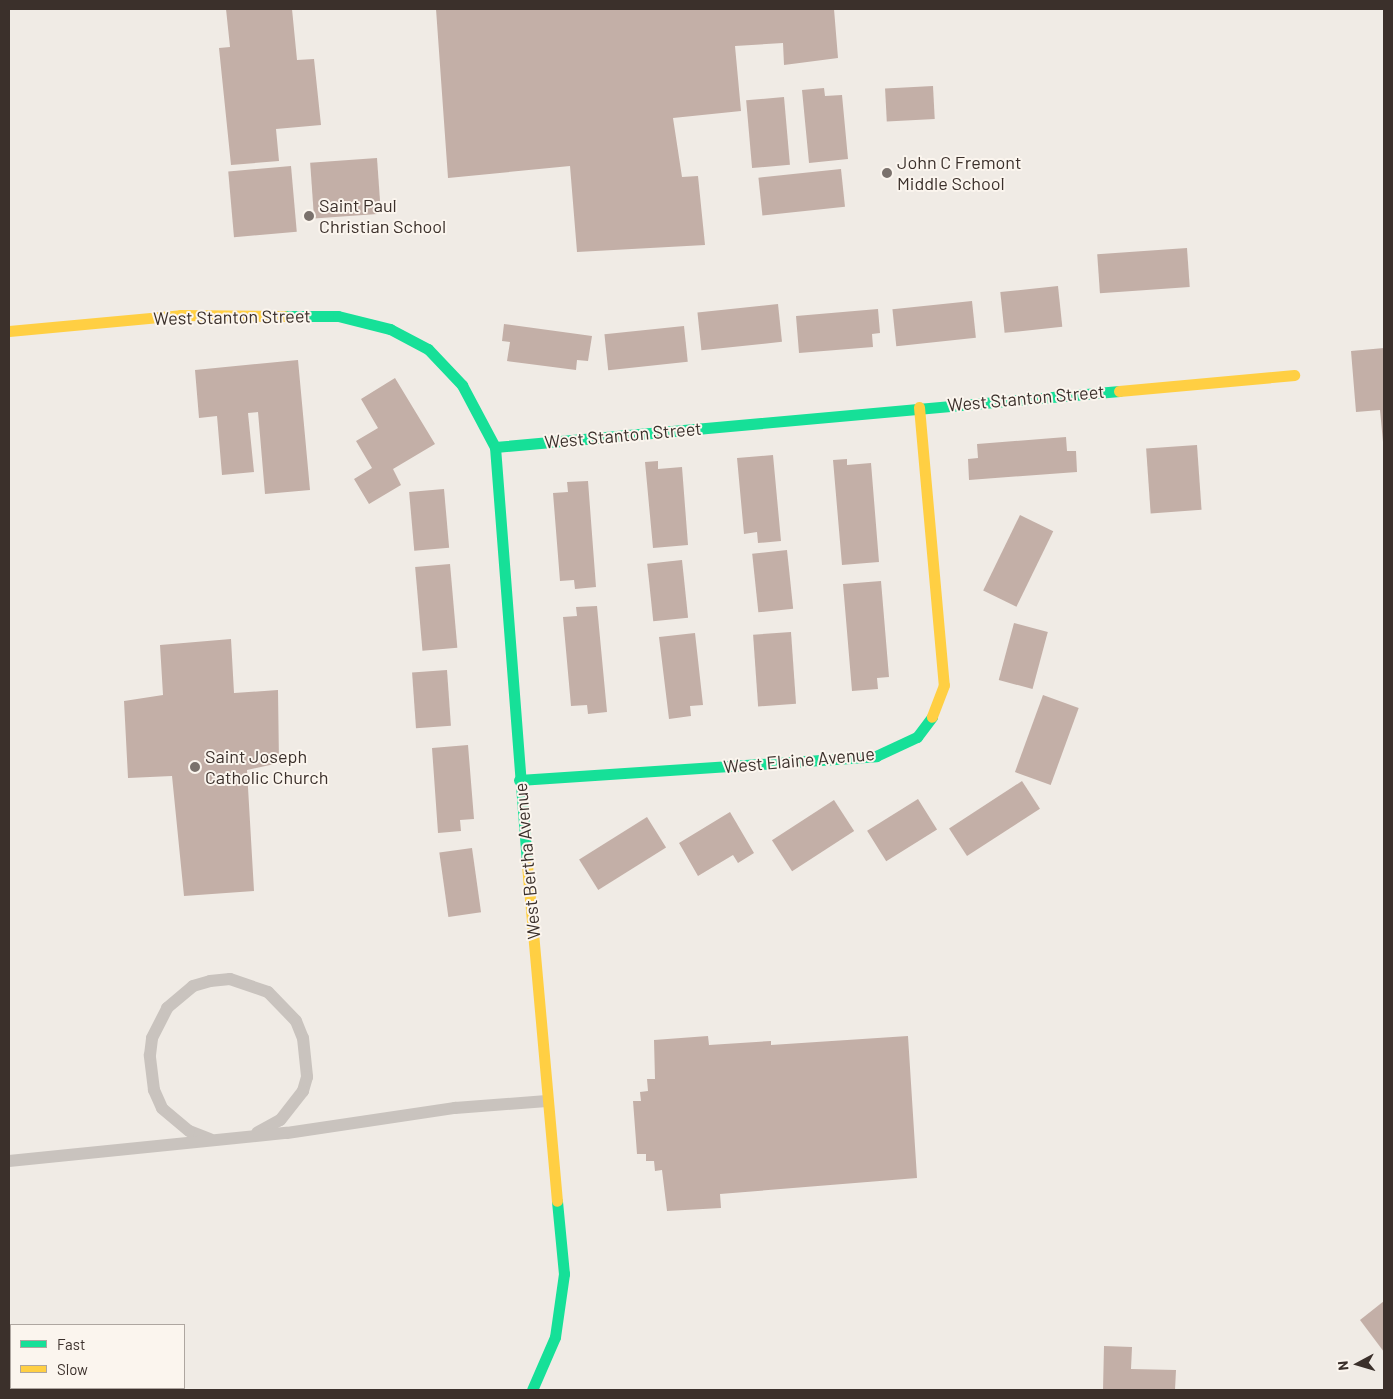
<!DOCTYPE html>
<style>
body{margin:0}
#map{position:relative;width:1393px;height:1399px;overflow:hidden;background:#f0ebe5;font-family:Barlow,sans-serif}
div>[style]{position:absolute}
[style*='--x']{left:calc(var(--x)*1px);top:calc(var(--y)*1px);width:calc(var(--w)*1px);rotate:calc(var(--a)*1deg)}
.building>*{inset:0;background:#c3afa7;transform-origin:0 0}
.lane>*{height:12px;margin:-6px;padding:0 6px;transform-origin:6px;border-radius:6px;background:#c9c3be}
.fast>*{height:11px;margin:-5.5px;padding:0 5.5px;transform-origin:5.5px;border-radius:5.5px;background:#16e098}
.slow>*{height:11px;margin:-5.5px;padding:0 5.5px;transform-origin:5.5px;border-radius:5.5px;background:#ffcf43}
.dots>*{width:14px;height:14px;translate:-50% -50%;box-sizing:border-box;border:2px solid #fbf5ee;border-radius:50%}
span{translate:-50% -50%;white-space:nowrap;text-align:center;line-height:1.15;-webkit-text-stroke:4px #fbf5ee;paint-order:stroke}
.poi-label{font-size:18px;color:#3b302b}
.left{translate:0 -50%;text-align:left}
.street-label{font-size:18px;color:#3b302b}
.frame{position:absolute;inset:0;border:10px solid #3b302b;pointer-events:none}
.legend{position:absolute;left:10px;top:1324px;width:175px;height:65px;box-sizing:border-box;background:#fbf5ee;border:1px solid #aea6a0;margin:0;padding:6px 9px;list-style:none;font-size:15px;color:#3b302b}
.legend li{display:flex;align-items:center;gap:10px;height:25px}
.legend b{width:25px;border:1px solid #aea6a0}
.north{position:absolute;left:1333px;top:1339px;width:50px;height:50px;-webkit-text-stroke:4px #fbf5ee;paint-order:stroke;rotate:264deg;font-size:14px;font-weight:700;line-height:20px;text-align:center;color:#3b302b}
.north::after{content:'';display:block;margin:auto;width:18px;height:22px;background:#3b302b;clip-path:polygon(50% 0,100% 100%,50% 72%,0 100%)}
</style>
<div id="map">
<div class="building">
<div style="clip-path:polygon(226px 9px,292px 9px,297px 60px,314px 59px,321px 125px,276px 129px,279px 161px,231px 165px,219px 48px,230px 47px)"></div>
<div style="clip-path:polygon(436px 9px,834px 9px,838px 58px,784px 65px,783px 43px,735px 46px,741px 111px,673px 118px,682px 177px,698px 176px,705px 245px,577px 252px,570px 166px,448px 178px)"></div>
<div style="left:933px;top:86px;width:33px;height:48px;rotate:87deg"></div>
<div style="clip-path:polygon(824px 88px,825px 96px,842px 95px,848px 159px,809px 163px,802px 90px)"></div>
<div style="left:784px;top:97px;width:68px;height:38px;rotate:85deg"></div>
<div style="left:377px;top:158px;width:56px;height:67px;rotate:86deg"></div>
<div style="left:291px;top:166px;width:66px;height:63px;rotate:85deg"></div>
<div style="left:841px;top:169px;width:38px;height:83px;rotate:84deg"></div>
<div style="left:1187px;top:248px;width:39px;height:90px;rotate:86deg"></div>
<div style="left:1058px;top:286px;width:41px;height:58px;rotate:84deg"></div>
<div style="left:972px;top:301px;width:37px;height:80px;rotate:84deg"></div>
<div style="left:778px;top:304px;width:38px;height:81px;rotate:84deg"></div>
<div style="clip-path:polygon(878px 309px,880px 333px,872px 334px,873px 347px,799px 353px,796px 316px)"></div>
<div style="clip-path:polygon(504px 324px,592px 336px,588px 361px,577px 360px,576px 370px,507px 361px,510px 342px,502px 341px)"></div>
<div style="left:684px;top:326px;width:36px;height:80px;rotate:84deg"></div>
<div style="clip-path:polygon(1384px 348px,1384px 442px,1383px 442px,1380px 410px,1356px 412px,1351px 351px)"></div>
<div style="clip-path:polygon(298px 360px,310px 490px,265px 494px,258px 412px,248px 413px,254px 472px,222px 475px,217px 416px,199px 418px,195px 370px)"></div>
<div style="clip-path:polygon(395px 378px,435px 444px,393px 469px,401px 485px,369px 504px,354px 479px,372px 468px,356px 441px,378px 428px,361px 399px)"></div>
<div style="clip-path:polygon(1066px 437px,1067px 451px,1076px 451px,1077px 472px,969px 480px,968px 459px,978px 458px,977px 444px)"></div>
<div style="left:1197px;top:445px;width:65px;height:51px;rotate:86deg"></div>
<div style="clip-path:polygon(773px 455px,781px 541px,758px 543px,757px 532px,744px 534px,737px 458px)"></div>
<div style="clip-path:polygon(847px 459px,847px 465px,871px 463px,879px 562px,842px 565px,833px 460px)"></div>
<div style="clip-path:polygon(658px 461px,658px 469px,682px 467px,688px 545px,653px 548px,645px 462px)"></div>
<div style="clip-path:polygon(588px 481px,596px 587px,575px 589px,574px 580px,560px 581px,553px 493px,568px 492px,567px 482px)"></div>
<div style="left:444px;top:489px;width:59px;height:35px;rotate:85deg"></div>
<div style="left:1020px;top:515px;width:37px;height:84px;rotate:26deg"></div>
<div style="left:787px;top:550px;width:59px;height:35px;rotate:84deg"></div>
<div style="left:682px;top:560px;width:58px;height:35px;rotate:84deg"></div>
<div style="left:450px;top:564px;width:84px;height:35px;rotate:85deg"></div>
<div style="clip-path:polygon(881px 581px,889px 677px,877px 678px,878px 689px,852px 691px,843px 584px)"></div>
<div style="clip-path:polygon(597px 606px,607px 712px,588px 714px,587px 705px,571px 706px,563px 617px,577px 616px,576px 607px)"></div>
<div style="left:1014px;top:623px;width:35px;height:59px;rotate:15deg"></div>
<div style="left:791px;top:632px;width:72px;height:38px;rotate:86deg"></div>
<div style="clip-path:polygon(695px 633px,703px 705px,690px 706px,691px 716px,669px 719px,659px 637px)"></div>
<div style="clip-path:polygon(231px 639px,234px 693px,278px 690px,279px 763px,247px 770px,254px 891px,184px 896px,172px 776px,128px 778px,124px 701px,163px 695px,160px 645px)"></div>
<div style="left:447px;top:670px;width:56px;height:35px;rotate:86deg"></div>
<div style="left:1043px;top:695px;width:38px;height:82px;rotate:20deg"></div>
<div style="clip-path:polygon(468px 745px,474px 819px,460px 820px,461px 831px,438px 833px,432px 748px)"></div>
<div style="left:1022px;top:781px;width:33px;height:87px;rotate:57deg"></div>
<div style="left:918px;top:799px;width:36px;height:60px;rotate:58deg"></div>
<div style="left:834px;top:800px;width:37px;height:74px;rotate:57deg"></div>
<div style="clip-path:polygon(730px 812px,754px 853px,738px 863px,733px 855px,698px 876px,679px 843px)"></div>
<div style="left:647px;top:817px;width:36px;height:80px;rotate:58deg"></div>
<div style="left:472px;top:848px;width:65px;height:33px;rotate:82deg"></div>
<div style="clip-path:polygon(708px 1036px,709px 1045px,771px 1041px,771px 1045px,908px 1036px,917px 1178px,720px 1194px,721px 1208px,667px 1211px,662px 1170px,655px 1171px,654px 1161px,646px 1161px,646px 1154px,637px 1154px,633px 1101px,641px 1101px,640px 1092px,648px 1091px,647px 1079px,655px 1079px,654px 1040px)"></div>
<div style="clip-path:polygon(1384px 1301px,1384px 1352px,1360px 1320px)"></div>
<div style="clip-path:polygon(1104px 1346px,1132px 1347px,1131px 1369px,1176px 1370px,1175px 1390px,1103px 1390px)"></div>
</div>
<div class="lane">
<div style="--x:210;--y:1139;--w:22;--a:-159"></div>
<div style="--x:189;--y:1131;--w:35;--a:-140"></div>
<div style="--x:162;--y:1108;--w:20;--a:-114"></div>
<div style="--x:154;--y:1090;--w:35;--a:-97"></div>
<div style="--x:150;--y:1055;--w:17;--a:-83"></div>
<div style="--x:152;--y:1038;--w:34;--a:-63"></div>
<div style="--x:167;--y:1008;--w:34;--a:-40"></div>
<div style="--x:193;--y:986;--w:18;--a:-16"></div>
<div style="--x:210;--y:981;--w:20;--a:-6"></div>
<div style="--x:230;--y:979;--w:40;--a:18.9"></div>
<div style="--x:268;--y:992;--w:40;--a:46"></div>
<div style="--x:296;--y:1021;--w:18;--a:68"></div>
<div style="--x:303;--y:1038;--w:39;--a:84"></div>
<div style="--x:307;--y:1077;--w:15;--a:106"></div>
<div style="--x:303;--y:1091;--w:37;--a:128"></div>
<div style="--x:280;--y:1120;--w:26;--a:151"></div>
<div style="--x:9;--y:1161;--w:279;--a:-5.8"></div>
<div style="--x:287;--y:1133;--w:170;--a:-8.5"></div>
<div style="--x:455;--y:1108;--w:92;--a:-4.4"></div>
</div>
<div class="fast">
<div style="--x:284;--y:316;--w:54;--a:0"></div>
<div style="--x:338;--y:316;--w:54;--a:14"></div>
<div style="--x:390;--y:329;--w:43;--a:27.8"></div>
<div style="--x:428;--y:349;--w:50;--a:46.6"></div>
<div style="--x:462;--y:385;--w:70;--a:62"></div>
<div style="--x:495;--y:447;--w:419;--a:85.6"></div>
<div style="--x:495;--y:447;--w:627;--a:-5.13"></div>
<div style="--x:519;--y:780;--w:358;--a:-3.8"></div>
<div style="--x:876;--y:756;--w:45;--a:-24.9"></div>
<div style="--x:917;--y:737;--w:25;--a:-53"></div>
<div style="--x:532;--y:1390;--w:58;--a:-66.5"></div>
<div style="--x:555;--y:1337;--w:64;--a:-81.9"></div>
<div style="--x:564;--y:1274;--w:73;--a:-95.5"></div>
</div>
<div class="slow">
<div style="--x:9;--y:331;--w:172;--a:-5.3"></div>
<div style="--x:180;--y:315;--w:104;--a:0.6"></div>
<div style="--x:1119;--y:391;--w:176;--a:-5.2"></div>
<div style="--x:919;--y:407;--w:279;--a:84.9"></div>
<div style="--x:944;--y:685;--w:34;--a:111"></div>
<div style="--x:527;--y:865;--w:337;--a:84.9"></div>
</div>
<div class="dots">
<div style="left:887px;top:173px;background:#7a716c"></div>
<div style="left:309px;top:216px;background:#7a716c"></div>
<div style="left:195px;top:767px;background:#7a716c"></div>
</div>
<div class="poi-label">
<span class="left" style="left:897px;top:173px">John C Fremont<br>Middle School</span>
<span class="left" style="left:319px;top:216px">Saint Paul<br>Christian School</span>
<span class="left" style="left:205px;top:767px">Saint Joseph<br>Catholic Church</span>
</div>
<div class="street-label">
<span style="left:232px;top:317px;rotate:-1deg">West Stanton Street</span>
<span style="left:1026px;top:398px;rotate:-5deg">West Stanton Street</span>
<span style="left:623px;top:435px;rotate:-5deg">West Stanton Street</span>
<span style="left:799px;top:760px;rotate:-5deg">West Elaine Avenue</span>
<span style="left:527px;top:861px;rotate:-95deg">West Bertha Avenue</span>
</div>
<div class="frame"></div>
<ul class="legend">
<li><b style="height:6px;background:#16e098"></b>Fast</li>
<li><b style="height:6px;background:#ffcf43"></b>Slow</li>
</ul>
<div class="north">N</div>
</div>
